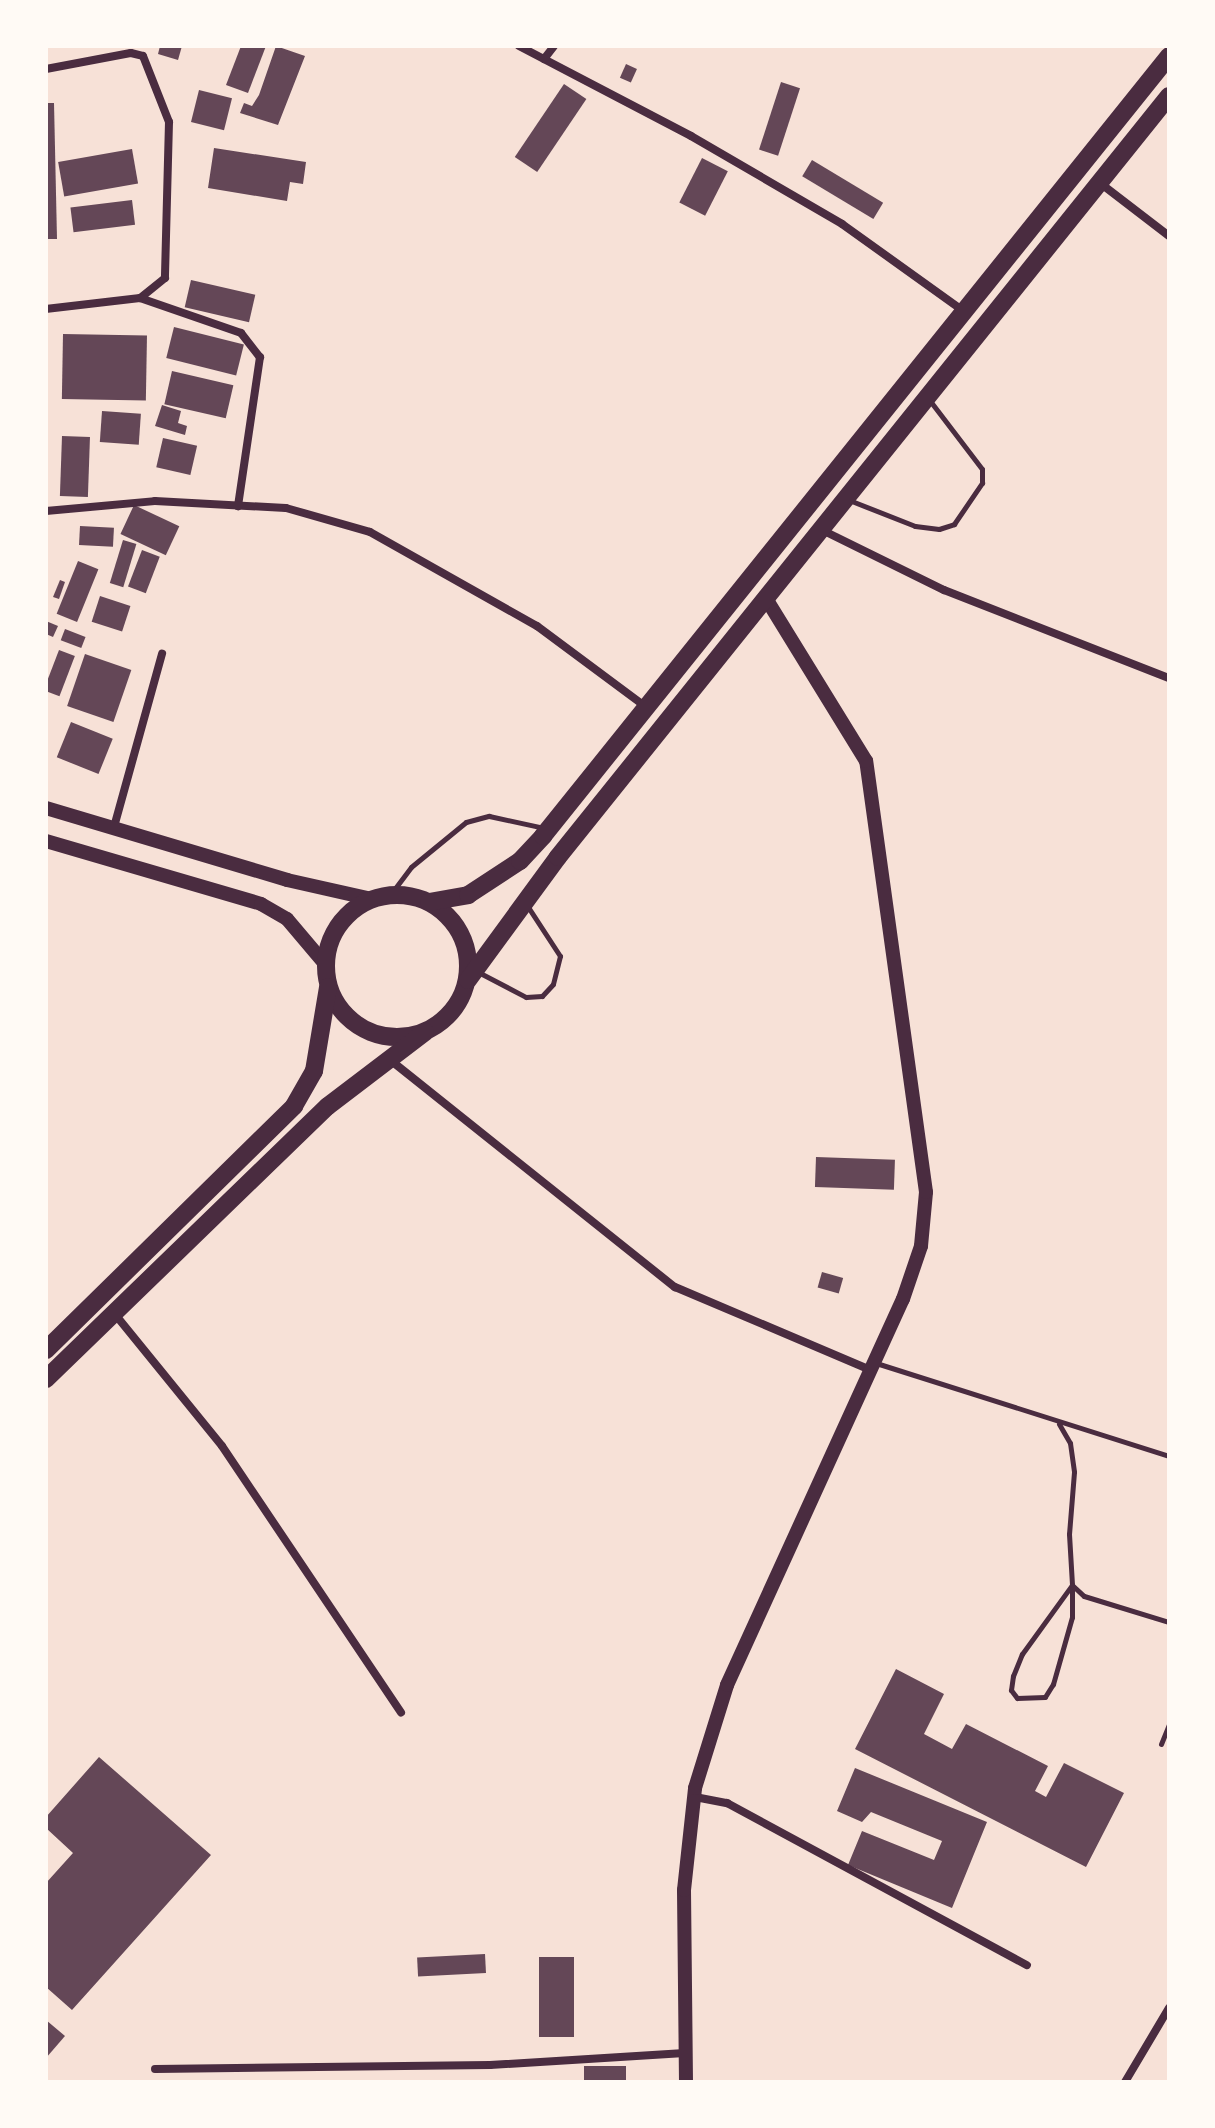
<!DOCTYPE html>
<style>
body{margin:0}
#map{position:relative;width:1215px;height:2128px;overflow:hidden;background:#f7e1d7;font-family:"Source Sans 3",sans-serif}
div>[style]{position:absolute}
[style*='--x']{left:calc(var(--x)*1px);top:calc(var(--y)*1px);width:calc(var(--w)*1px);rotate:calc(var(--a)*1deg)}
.building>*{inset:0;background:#644757;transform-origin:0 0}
.service>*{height:5px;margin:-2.5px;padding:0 2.5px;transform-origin:2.5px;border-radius:2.5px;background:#4a2c40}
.minor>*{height:8px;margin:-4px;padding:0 4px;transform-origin:4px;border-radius:4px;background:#4a2c40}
.tertiary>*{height:14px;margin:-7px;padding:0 7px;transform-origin:7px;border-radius:7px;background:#4a2c40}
.secondary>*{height:14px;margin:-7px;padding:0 7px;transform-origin:7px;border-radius:7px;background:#4a2c40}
.trunk>*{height:18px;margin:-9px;padding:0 9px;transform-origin:9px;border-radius:9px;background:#4a2c40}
.trunk>.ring{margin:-9px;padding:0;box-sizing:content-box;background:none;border:18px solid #4a2c40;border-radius:50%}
span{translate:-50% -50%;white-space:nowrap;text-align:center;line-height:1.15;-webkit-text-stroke:8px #fffaf5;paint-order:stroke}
.frame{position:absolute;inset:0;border:48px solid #fffaf5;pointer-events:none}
</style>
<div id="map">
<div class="building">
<div style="clip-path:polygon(160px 46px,182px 46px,178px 60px,158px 54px)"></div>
<div style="clip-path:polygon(241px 46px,266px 46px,248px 93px,226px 85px)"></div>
<div style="clip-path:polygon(276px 46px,305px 56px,278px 125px,240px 113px,244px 103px,252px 106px,259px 95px)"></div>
<div style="left:626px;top:64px;width:12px;height:15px;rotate:24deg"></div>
<div style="left:781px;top:82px;width:20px;height:71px;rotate:18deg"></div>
<div style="left:564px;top:84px;width:27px;height:88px;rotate:34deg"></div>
<div style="left:199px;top:90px;width:34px;height:33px;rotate:14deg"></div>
<div style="clip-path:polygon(46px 103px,54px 103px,57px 239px,46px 239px)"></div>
<div style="clip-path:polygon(214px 148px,306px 162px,303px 184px,290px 182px,287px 201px,208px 188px)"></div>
<div style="left:132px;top:149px;width:35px;height:75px;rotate:80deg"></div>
<div style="left:702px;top:158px;width:29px;height:50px;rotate:27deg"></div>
<div style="left:812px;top:160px;width:83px;height:19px;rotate:31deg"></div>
<div style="left:132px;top:200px;width:25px;height:62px;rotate:83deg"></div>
<div style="left:191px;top:280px;width:66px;height:28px;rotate:13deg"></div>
<div style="left:174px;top:327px;width:72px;height:32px;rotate:14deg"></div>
<div style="left:63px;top:334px;width:84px;height:65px;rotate:1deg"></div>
<div style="left:172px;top:371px;width:63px;height:34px;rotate:13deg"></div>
<div style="clip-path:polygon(162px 405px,181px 411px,178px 423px,187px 426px,185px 435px,155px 426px)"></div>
<div style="left:102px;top:411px;width:39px;height:31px;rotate:4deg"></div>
<div style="left:62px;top:436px;width:28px;height:60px;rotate:2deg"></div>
<div style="left:163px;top:438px;width:35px;height:30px;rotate:13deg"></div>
<div style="left:134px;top:505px;width:50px;height:32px;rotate:25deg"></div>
<div style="left:80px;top:526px;width:34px;height:19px;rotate:3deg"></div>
<div style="left:123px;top:540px;width:14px;height:45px;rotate:17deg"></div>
<div style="left:142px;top:550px;width:19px;height:39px;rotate:21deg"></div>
<div style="left:78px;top:561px;width:22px;height:57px;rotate:22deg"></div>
<div style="clip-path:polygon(60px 580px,65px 582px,59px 599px,53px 597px)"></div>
<div style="left:100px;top:596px;width:32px;height:27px;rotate:18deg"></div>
<div style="clip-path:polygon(46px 621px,58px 626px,53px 637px,46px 634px)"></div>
<div style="left:65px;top:629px;width:22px;height:12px;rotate:21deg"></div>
<div style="left:59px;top:650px;width:17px;height:43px;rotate:21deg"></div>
<div style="left:85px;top:654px;width:49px;height:55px;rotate:19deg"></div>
<div style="left:71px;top:722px;width:45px;height:38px;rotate:22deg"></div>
<div style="left:816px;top:1157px;width:79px;height:30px;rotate:2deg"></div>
<div style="left:822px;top:1272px;width:22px;height:16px;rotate:16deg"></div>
<div style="clip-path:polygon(896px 1669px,944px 1694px,924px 1734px,952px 1749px,966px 1724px,1048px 1766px,1035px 1791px,1046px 1797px,1064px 1763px,1124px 1793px,1086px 1867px,855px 1749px)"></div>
<div style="clip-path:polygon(99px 1757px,211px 1855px,72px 2010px,46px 1987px,46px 1883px,73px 1853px,46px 1828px,46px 1817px)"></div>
<div style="clip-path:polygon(855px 1768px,987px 1822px,952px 1908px,848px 1865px,862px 1831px,934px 1860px,942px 1841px,871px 1812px,862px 1822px,837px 1811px)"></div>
<div style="left:485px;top:1954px;width:19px;height:68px;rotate:87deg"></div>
<div style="left:539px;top:1957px;width:35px;height:80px"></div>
<div style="clip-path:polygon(46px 2020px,65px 2036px,46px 2058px)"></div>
<div style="left:584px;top:2066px;width:42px;height:16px"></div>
</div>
<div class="service">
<div style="--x:849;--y:500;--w:71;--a:21.5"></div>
<div style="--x:915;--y:526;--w:24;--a:7"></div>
<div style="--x:939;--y:529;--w:16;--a:-18"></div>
<div style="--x:954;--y:524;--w:50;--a:-55.7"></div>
<div style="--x:982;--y:483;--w:14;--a:-90"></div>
<div style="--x:982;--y:469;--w:84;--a:-127.3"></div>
<div style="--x:390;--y:895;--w:35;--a:-53"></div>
<div style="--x:411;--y:867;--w:71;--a:-39.3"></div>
<div style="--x:466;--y:822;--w:24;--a:-15"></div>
<div style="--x:489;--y:816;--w:56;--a:12.3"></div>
<div style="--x:480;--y:973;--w:52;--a:27.6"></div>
<div style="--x:526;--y:997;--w:16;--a:-4"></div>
<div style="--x:542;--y:996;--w:16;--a:-47"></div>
<div style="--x:553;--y:984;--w:29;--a:-76"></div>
<div style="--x:560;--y:956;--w:59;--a:-123.1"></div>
<div style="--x:876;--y:1363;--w:307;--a:17.6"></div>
<div style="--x:1059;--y:1424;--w:22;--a:60"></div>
<div style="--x:1070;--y:1443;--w:29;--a:82"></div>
<div style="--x:1074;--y:1472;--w:62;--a:94.6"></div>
<div style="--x:1069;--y:1534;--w:51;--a:86.6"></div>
<div style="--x:1072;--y:1585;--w:16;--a:43"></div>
<div style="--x:1084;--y:1596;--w:89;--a:17"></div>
<div style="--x:1072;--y:1585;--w:32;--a:90"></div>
<div style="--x:1072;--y:1617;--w:70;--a:105.8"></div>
<div style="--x:1053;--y:1684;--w:15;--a:122"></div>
<div style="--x:1045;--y:1697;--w:28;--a:178"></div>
<div style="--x:1017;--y:1698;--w:10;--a:-127"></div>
<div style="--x:1011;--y:1690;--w:14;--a:-82"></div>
<div style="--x:1013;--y:1676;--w:24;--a:-68"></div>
<div style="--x:1022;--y:1654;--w:85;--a:-54.1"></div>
<div style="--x:1161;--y:1744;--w:22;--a:-68"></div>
</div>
<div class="minor">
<div style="--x:519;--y:46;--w:194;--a:27.6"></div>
<div style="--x:691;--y:136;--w:175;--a:30.2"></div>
<div style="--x:842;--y:224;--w:148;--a:35.6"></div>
<div style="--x:544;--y:59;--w:16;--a:-52"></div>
<div style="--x:46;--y:69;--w:86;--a:-10.7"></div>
<div style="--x:131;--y:53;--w:12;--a:14"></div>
<div style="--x:143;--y:56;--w:71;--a:68.5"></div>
<div style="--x:169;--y:122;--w:156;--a:91.5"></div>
<div style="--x:165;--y:278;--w:32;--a:141"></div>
<div style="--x:140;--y:298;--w:95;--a:173.3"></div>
<div style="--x:1100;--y:183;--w:87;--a:37.5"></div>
<div style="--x:140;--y:298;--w:107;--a:19.1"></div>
<div style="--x:241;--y:333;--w:31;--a:52"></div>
<div style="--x:260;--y:357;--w:151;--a:98.4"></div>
<div style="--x:46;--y:511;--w:109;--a:-5.2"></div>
<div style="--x:155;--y:501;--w:131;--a:3.1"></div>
<div style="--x:286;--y:508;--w:87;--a:15.9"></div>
<div style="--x:370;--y:532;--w:192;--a:29.4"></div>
<div style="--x:537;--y:626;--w:136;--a:36.6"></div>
<div style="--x:822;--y:530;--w:136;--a:26.2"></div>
<div style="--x:944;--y:590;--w:242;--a:21.4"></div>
<div style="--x:114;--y:827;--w:180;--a:-74.5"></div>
<div style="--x:389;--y:1059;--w:366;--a:38.6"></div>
<div style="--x:675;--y:1287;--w:213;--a:23"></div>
<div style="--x:114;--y:1313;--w:171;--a:50.9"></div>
<div style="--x:222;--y:1446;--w:321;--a:56.1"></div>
<div style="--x:695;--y:1797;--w:33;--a:11"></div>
<div style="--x:727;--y:1803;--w:341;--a:28.4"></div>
<div style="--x:155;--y:2069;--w:335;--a:-0.7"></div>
<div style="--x:490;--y:2065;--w:195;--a:-3.5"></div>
<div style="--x:1125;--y:2082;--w:86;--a:-59.3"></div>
</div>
<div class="tertiary">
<div style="--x:686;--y:2082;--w:192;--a:-90.6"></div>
<div style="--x:684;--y:1890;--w:103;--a:-83.8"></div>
<div style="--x:695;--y:1788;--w:108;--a:-72.7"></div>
<div style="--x:727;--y:1685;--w:424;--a:-65.5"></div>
<div style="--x:903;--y:1299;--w:56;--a:-71.2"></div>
<div style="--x:921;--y:1246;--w:54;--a:-84.7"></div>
<div style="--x:926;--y:1192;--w:435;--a:-97.9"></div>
<div style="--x:866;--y:761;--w:193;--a:-121.6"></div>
</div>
<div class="secondary">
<div style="--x:46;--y:808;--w:252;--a:16.6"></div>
<div style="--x:287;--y:880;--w:86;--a:12.7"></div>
<div style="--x:46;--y:841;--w:224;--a:16.3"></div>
<div style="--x:261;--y:904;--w:30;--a:30"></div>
<div style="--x:287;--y:919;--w:59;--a:49.8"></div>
</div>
<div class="trunk">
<div class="ring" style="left:326px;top:895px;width:124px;height:124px"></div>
<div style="--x:429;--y:902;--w:40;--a:-10"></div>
<div style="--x:468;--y:895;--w:62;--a:-33.2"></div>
<div style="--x:520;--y:861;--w:34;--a:-47"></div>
<div style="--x:543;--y:836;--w:1000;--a:-51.25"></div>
<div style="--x:468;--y:980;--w:152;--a:-53.8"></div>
<div style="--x:558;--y:857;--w:976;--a:-51.24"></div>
<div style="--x:46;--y:1350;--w:348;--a:-44.5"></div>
<div style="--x:294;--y:1106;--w:40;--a:-60.3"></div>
<div style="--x:314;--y:1071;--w:85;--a:-80.5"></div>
<div style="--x:46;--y:1379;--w:392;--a:-44.1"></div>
<div style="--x:328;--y:1106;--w:122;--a:-37.3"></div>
</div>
<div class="frame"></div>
</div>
